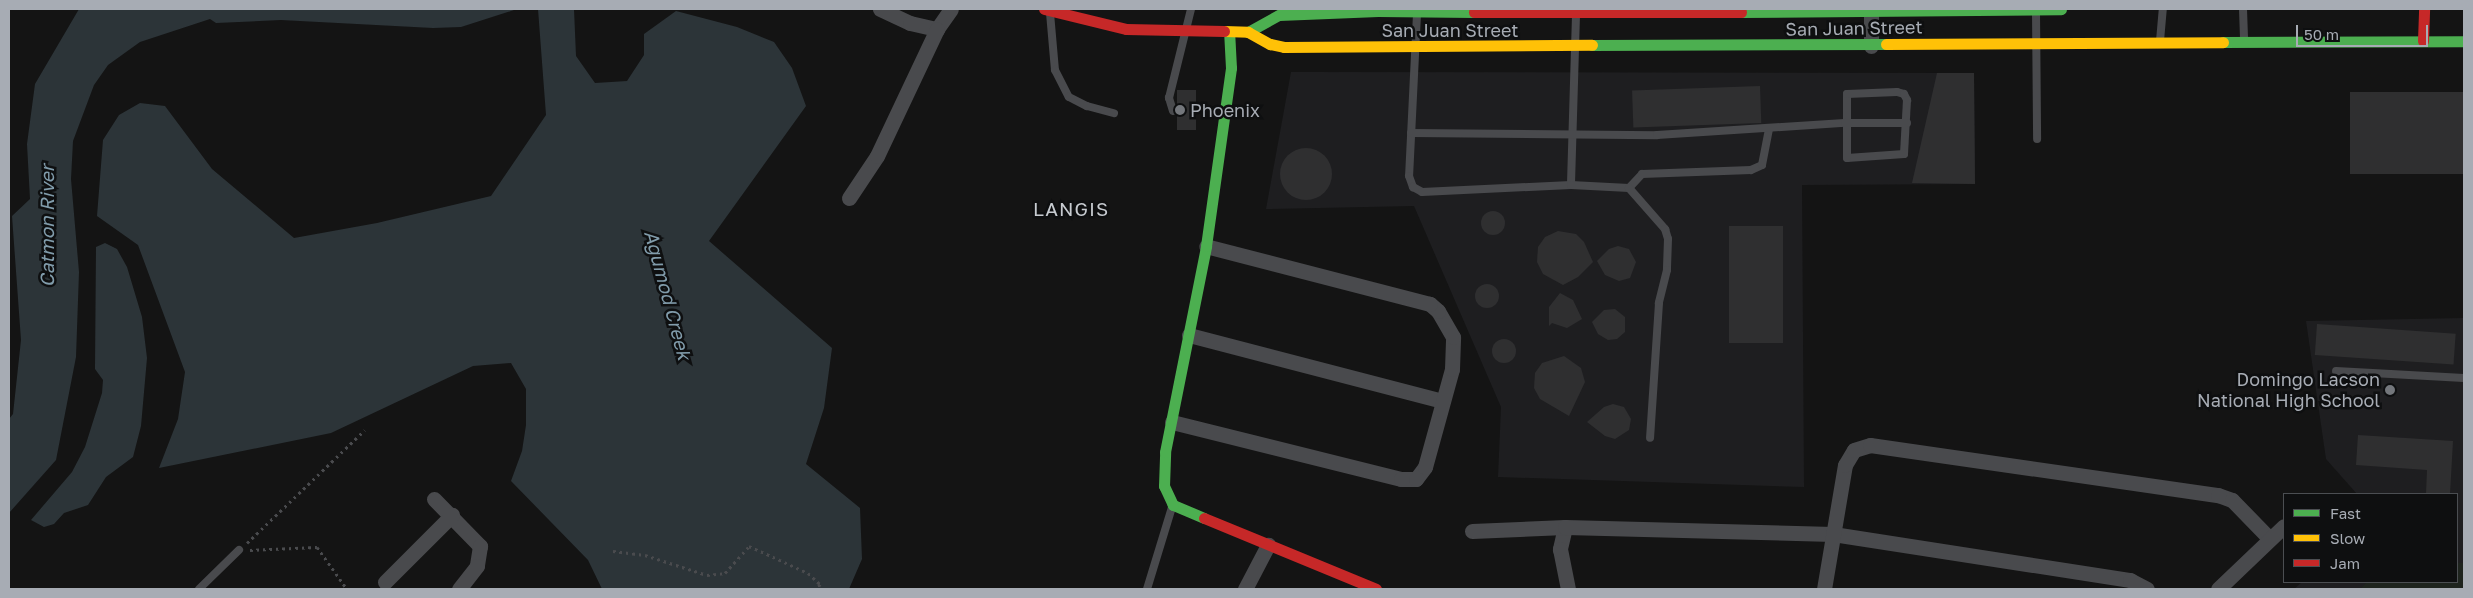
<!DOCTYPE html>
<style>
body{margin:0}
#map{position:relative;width:2473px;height:598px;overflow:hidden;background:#141414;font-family:"Golos Text",sans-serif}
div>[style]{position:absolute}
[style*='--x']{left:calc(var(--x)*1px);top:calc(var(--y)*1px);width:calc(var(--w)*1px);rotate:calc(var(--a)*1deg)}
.built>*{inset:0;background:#1e1e20}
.green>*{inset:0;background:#1e241e}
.water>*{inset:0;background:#2c3438}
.building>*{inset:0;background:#2f2f30;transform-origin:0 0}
.round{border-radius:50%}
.path>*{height:3px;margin-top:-1.5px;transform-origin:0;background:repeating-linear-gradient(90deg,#4a4b4e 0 2.5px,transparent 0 6.5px)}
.lane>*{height:8px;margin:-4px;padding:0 4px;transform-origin:4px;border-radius:4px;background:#494a4d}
.street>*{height:15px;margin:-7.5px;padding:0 7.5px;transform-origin:7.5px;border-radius:7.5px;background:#494a4d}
.fast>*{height:11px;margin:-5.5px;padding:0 5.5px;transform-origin:5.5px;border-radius:5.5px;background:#4caf50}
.slow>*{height:11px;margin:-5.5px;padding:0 5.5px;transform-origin:5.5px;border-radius:5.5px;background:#ffc107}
.jam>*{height:11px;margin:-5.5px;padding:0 5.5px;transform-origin:5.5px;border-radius:5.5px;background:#c62828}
.dots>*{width:14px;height:14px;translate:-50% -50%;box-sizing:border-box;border:2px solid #0e0f10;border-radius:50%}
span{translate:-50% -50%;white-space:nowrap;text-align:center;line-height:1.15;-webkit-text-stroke:5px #0e0f10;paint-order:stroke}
.street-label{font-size:18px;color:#a7acb4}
.poi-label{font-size:18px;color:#a7acb4}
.left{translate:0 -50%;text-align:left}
.right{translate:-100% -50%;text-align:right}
.neighbourhood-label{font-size:19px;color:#c7cbd0;letter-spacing:1px}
.water-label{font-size:19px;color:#819cab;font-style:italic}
.frame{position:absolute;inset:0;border:10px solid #a7acb4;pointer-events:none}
.legend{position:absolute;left:2283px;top:493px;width:175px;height:90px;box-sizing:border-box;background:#0e0f10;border:1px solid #4b4e52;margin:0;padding:6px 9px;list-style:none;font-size:15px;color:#a7acb4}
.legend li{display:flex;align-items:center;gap:10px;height:25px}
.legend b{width:25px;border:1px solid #4b4e52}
.scale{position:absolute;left:2296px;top:25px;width:132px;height:22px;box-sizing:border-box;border:2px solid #a7acb4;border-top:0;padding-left:6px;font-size:15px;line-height:18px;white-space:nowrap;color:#a7acb4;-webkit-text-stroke:4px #0e0f10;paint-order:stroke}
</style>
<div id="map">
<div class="built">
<div style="clip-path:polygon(1291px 72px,1974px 73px,1975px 184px,1802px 185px,1804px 487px,1498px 477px,1501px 407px,1414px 206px,1266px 209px)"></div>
<div style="clip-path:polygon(2464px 318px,2464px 589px,2294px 589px,2302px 582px,2457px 582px,2457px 494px,2357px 494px,2326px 459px,2306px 321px)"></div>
</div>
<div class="green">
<div style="clip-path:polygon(2457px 563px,2464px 563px,2464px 589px,2360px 589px,2367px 582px,2457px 582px)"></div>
</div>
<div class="water">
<div style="clip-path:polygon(79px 9px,517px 9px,461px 27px,433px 28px,281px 20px,216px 23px,210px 19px,140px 42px,108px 65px,94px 85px,73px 141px,71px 179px,79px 272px,76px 357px,56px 460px,9px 513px,9px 419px,13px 414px,21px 340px,12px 216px,30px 199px,27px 144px,35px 84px)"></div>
<div style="clip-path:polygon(538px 9px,574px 9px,576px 56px,595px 83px,627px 81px,644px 55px,644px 34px,676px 11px,737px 27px,774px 42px,792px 68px,806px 106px,709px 241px,832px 348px,824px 408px,806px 464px,860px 508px,862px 559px,849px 589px,602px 589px,588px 560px,511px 481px,522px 451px,526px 425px,526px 389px,511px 363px,473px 366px,331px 433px,159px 468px,178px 419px,185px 372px,138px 245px,97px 216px,103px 140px,119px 115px,140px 103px,165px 106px,212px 169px,294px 238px,377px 223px,491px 196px,546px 115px)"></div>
<div style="clip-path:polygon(105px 243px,117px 249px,127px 267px,142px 317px,147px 358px,141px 426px,133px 457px,106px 477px,88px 505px,64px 513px,54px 524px,44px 527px,31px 520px,72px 472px,85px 447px,102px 393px,103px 380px,95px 369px,96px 247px)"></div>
</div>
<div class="building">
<div style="clip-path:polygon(1937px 73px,1974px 73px,1975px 184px,1912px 183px)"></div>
<div style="left:1760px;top:86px;width:37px;height:128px;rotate:88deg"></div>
<div style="left:1177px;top:90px;width:19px;height:40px"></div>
<div style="left:2350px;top:92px;width:114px;height:82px"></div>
<div class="round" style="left:1280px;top:148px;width:52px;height:52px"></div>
<div class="round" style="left:1481px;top:211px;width:24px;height:24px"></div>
<div style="left:1729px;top:226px;width:54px;height:117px"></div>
<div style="clip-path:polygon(1558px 231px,1576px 234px,1584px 242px,1593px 262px,1578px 277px,1563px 285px,1543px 274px,1537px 262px,1538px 247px,1545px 237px)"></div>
<div style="clip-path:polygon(1618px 246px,1629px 249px,1636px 262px,1630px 278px,1619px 281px,1605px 275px,1597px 261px,1609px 249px)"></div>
<div class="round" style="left:1475px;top:284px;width:24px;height:24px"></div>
<div style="clip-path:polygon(1560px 293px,1573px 300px,1582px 319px,1567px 328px,1552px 323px,1549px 326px,1549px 307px)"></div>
<div style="clip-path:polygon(1615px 309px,1625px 317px,1625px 332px,1617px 339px,1608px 340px,1598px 334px,1592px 322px,1604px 310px)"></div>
<div style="left:2317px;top:324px;width:139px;height:31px;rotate:4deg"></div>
<div class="round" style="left:1492px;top:339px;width:24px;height:24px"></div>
<div style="clip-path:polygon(1564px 356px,1581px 368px,1585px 382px,1569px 416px,1540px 399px,1534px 388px,1535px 373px,1542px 363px)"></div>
<div style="clip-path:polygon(1613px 404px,1624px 407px,1631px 419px,1629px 430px,1615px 439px,1605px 436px,1587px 422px,1604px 407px)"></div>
<div style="clip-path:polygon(2358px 435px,2453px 441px,2450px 494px,2426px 494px,2427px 470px,2356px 465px)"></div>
</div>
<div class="path">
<div style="--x:247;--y:543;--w:163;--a:-43.8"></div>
<div style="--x:250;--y:550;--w:67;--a:-2.6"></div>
<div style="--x:317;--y:547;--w:52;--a:54.5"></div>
<div style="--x:613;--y:551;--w:32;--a:7"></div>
<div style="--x:645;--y:555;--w:65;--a:17.9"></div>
<div style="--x:707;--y:575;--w:18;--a:-6"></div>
<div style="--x:725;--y:573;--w:36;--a:-48"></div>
<div style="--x:749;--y:546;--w:65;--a:24.6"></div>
<div style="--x:808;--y:573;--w:16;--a:43"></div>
<div style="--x:820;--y:584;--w:6;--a:121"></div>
</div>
<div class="lane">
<div style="--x:2243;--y:9;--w:31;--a:88"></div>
<div style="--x:2036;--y:12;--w:127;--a:89.5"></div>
<div style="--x:1050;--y:13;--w:57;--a:85"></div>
<div style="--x:1055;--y:70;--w:30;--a:63"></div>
<div style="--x:1069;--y:97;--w:20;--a:27"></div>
<div style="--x:1087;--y:106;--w:28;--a:15"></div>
<div style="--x:1417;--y:14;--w:162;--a:92.8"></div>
<div style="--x:1409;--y:176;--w:12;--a:70"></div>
<div style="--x:1413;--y:187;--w:10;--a:29"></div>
<div style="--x:1422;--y:192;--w:149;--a:-2.7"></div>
<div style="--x:1576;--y:15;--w:170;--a:91.7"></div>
<div style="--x:1571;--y:185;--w:58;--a:3"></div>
<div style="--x:1629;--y:188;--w:19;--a:-47"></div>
<div style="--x:1642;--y:174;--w:109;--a:-2.1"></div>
<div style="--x:1751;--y:170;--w:12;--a:-24"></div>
<div style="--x:1762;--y:165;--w:37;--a:-79"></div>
<div style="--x:2160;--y:41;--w:32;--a:-85"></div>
<div style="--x:1897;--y:92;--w:7;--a:16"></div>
<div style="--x:1904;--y:94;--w:7;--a:63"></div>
<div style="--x:1907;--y:100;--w:54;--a:93.2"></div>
<div style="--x:1904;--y:154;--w:57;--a:176"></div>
<div style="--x:1847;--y:158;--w:64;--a:-90"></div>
<div style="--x:1847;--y:94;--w:50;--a:-2.3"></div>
<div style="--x:1173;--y:111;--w:14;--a:-107"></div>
<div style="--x:1169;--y:98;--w:92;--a:-76.1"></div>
<div style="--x:1411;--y:133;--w:246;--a:0.5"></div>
<div style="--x:1657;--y:135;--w:188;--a:-3.7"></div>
<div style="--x:1845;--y:123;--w:62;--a:0"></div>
<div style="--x:1629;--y:188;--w:55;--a:48.7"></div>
<div style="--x:1665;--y:229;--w:10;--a:73"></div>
<div style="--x:1668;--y:239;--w:31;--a:92"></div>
<div style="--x:1667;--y:270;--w:34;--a:104"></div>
<div style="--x:1659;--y:303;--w:135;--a:93.8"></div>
<div style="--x:2336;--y:371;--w:128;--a:3.1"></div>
<div style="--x:199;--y:589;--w:56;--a:-44.3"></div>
<div style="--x:1147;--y:589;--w:86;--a:-73"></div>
</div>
<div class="street">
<div style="--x:880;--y:9;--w:33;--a:25"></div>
<div style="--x:910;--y:23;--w:28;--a:13"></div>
<div style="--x:937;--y:29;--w:24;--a:-55"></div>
<div style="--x:1871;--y:46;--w:37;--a:-90"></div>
<div style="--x:849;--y:198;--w:50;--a:-56.3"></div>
<div style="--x:877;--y:156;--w:140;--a:-64.7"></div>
<div style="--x:1189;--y:335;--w:262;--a:14.6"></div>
<div style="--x:1172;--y:422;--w:236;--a:14"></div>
<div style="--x:1401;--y:479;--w:15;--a:0"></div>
<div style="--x:1416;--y:479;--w:15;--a:-53"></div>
<div style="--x:1425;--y:467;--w:102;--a:-74.6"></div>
<div style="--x:1452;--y:369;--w:32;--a:-88"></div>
<div style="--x:1453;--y:337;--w:30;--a:-120"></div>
<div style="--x:1438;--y:311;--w:11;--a:-139"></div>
<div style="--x:1430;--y:304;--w:231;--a:-165.5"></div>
<div style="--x:434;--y:499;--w:66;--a:45.6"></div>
<div style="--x:480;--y:546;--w:20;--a:99"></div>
<div style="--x:477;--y:566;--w:29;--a:128"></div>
<div style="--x:1565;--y:527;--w:23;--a:103"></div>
<div style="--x:1560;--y:549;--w:41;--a:78.7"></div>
<div style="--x:1472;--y:531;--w:93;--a:-2.5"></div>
<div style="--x:1565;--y:527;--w:268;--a:1.5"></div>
<div style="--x:1833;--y:534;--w:301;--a:8.8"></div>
<div style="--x:2130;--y:580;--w:19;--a:28"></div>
<div style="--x:385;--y:582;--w:95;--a:-45"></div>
<div style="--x:1245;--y:589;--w:50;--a:-62.4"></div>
<div style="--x:1824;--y:589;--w:126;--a:-80.4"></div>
<div style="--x:1845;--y:465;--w:17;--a:-59"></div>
<div style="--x:1854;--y:450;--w:17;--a:-17"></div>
<div style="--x:1870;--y:445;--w:352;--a:8.2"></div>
<div style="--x:2218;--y:495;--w:15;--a:20"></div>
<div style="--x:2232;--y:500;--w:54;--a:45.7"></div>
<div style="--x:2218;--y:589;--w:91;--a:-43.7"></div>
</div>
<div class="fast">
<div style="--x:1741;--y:12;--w:320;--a:-0.5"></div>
<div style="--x:1248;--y:32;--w:35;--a:-29"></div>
<div style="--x:1279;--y:15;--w:99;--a:-2.3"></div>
<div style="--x:1378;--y:11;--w:96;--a:0.6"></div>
<div style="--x:2223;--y:42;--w:241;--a:-0.2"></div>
<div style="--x:1592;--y:45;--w:294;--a:-0.2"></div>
<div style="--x:1204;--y:518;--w:34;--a:-157"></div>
<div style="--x:1173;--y:505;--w:21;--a:-115"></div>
<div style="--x:1164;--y:486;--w:34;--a:-88"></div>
<div style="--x:1165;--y:452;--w:210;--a:-78.7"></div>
<div style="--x:1206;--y:246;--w:180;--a:-82"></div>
<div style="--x:1231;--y:68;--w:35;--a:-93"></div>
</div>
<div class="slow">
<div style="--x:1224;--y:31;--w:24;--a:2"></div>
<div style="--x:1248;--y:32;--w:25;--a:29"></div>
<div style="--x:1270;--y:44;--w:14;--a:12"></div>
<div style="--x:1284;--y:47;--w:308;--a:-0.4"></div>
<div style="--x:1886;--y:44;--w:337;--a:-0.3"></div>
</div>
<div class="jam">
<div style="--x:1044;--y:9;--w:84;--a:13.7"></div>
<div style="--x:1126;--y:29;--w:98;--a:1.2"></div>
<div style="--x:1474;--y:12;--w:267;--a:0"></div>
<div style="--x:2423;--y:41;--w:32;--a:-88"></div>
<div style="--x:1204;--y:518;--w:186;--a:22.4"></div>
</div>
<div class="dots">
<div style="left:1180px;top:110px;background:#74777c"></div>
<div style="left:2390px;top:390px;background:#74777c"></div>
</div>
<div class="street-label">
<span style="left:1854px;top:28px;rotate:-1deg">San Juan Street</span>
<span style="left:1450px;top:30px">San Juan Street</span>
</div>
<div class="poi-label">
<span class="left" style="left:1190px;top:110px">Phoenix</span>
<span class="right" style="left:2380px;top:390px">Domingo Lacson<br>National High School</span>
</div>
<div class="neighbourhood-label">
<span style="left:1071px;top:209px">LANGIS</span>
</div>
<div class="water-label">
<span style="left:47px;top:226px;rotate:-90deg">Catmon River</span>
<span style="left:668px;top:295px;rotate:75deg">Agumod Creek</span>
</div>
<div class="frame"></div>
<ul class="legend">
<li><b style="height:6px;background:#4caf50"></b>Fast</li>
<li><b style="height:6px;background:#ffc107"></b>Slow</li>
<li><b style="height:6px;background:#c62828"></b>Jam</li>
</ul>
<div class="scale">50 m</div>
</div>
